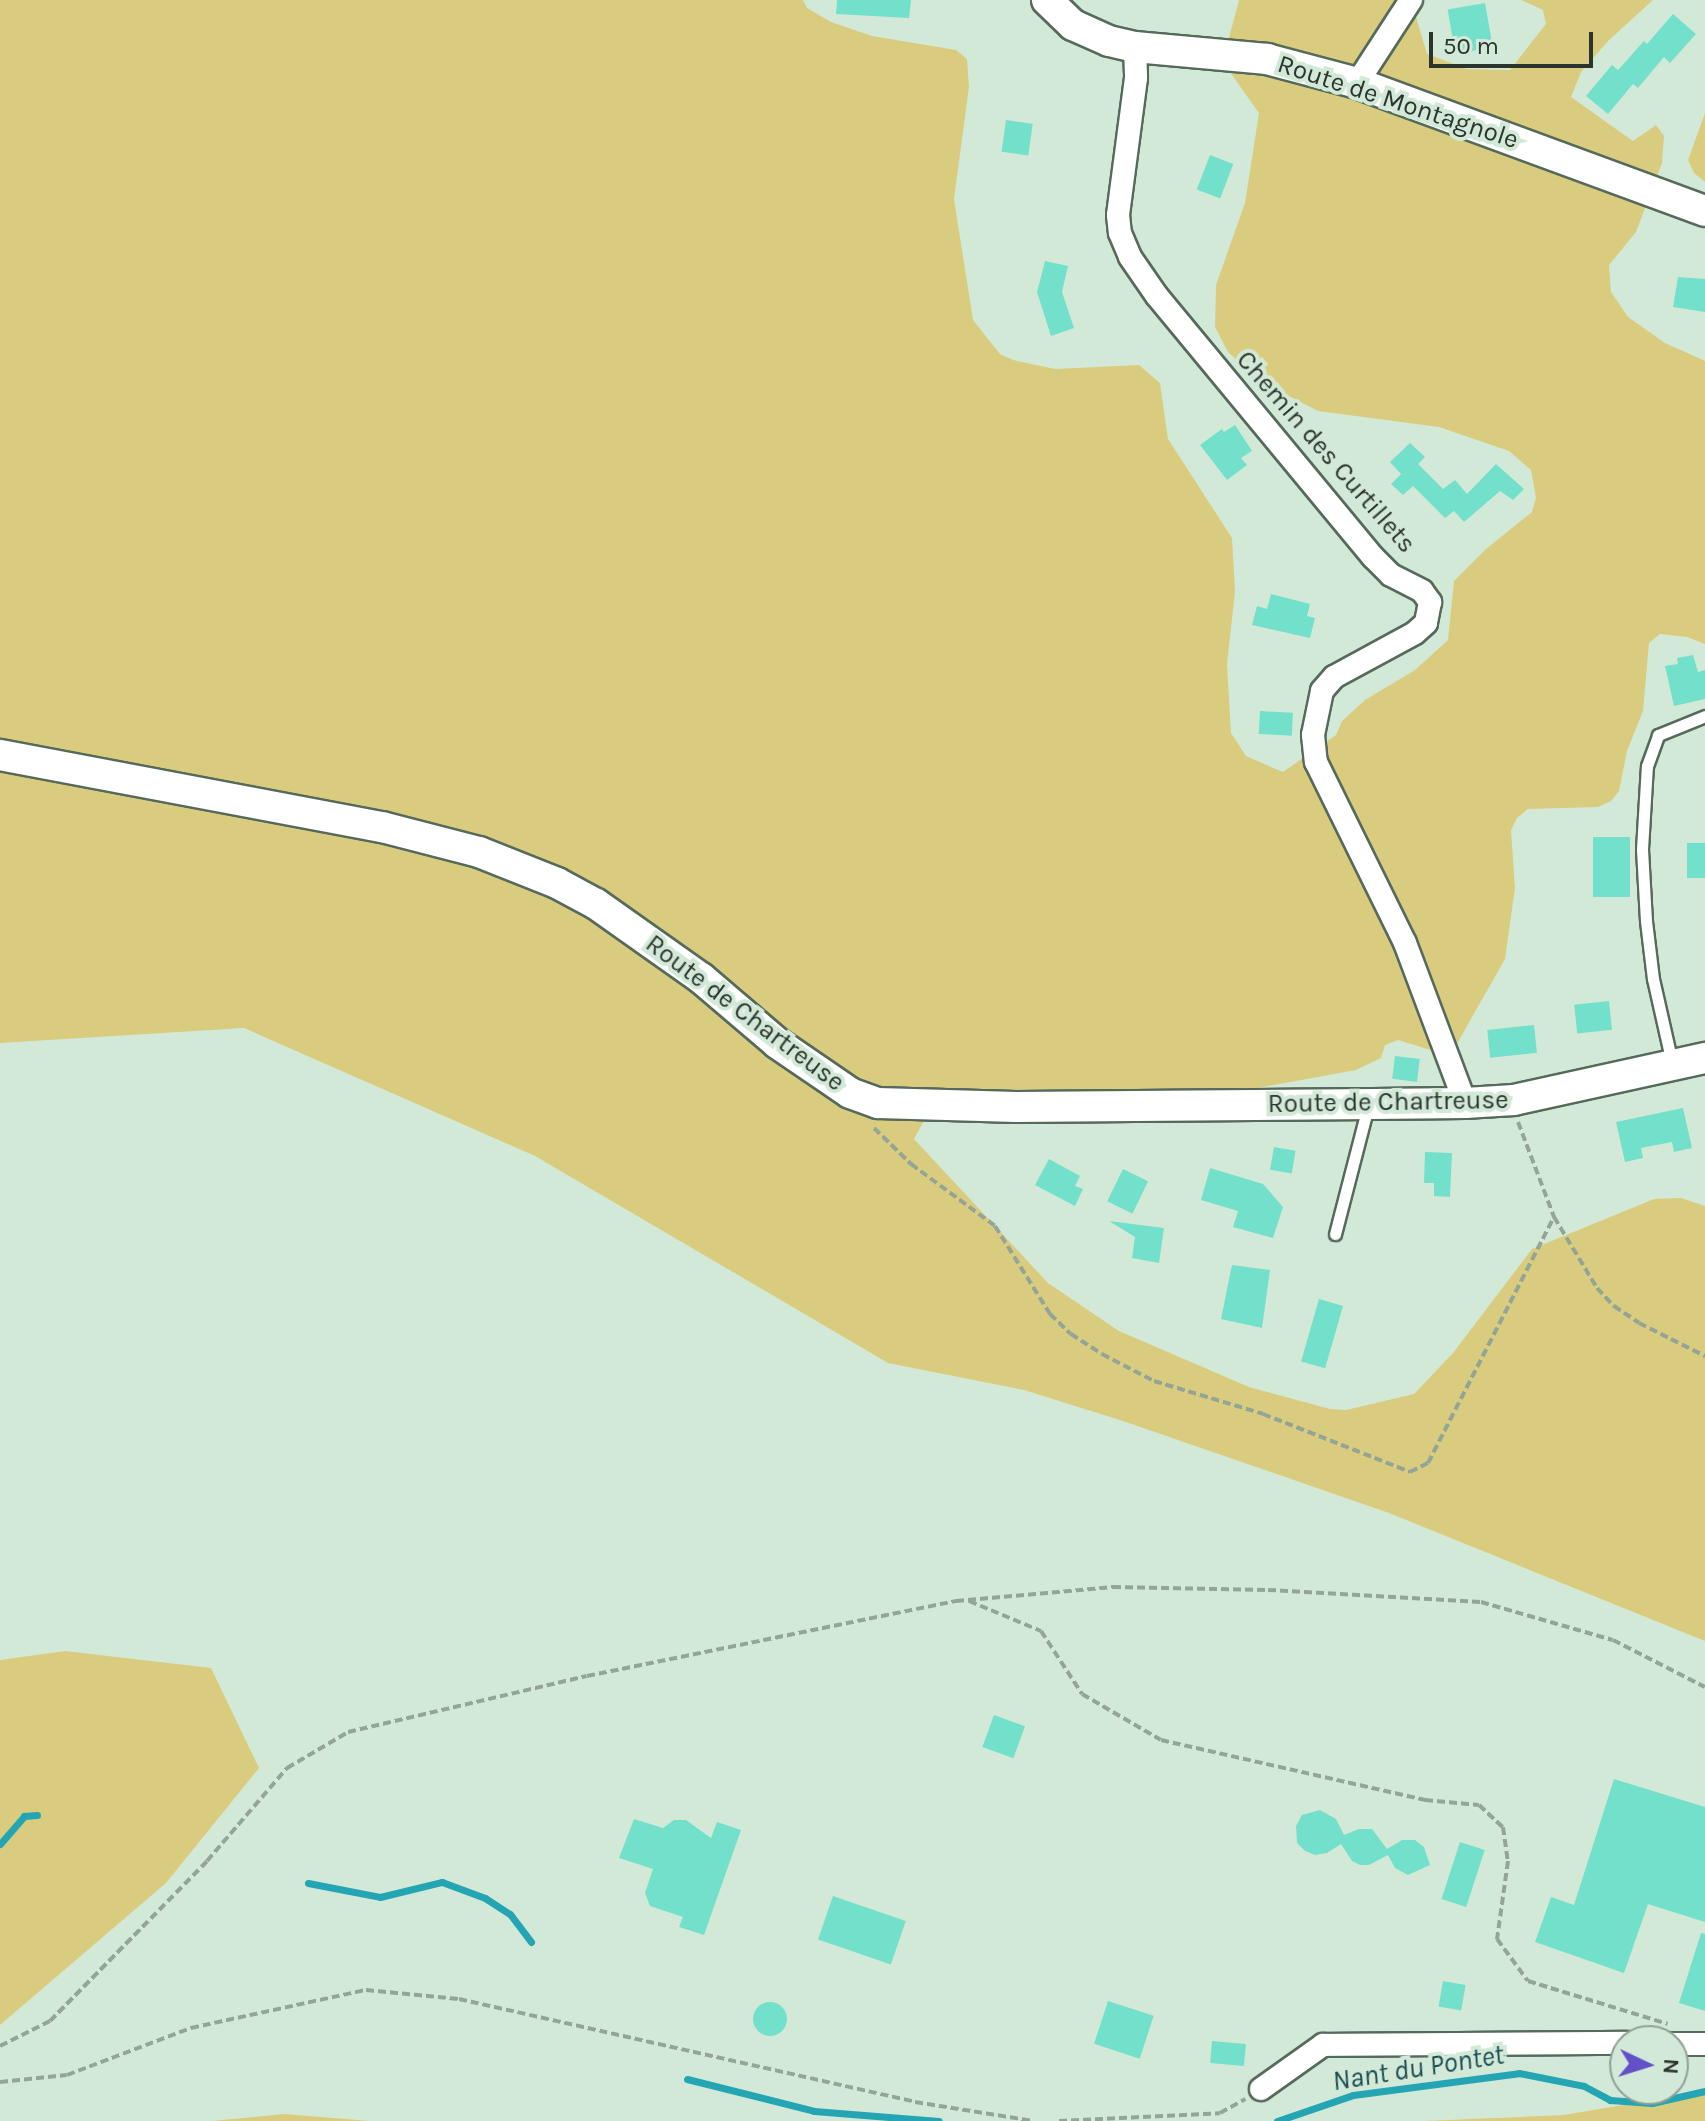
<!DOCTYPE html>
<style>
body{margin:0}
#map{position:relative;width:1705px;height:2121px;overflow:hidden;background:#d3e9d8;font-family:Karla,sans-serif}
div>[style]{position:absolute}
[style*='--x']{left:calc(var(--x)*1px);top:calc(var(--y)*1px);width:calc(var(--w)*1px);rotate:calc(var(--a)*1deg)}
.green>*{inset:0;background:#dacc7e}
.stream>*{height:7px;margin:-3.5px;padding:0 3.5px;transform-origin:3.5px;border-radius:3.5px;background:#24a5b3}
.building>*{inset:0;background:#73e0cb;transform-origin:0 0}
.round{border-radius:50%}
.path>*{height:4px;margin-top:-2px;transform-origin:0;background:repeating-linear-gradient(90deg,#94a597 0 8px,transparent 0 12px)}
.roads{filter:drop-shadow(2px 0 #566a5b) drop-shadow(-2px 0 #566a5b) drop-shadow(0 2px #566a5b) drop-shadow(0 -2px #566a5b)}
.lane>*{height:11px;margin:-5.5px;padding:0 5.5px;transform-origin:5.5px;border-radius:5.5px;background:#fff}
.street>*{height:22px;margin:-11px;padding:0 11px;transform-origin:11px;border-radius:11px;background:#fff}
.secondary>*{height:30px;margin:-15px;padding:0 15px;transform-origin:15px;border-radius:15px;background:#fff}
span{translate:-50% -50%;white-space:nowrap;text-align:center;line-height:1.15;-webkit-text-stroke:8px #d3e9d8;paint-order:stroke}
.street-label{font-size:26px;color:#2b342d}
.water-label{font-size:28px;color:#1a4d53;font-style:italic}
.north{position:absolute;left:1609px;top:2025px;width:80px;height:80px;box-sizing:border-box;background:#d3e9d8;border:2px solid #90a194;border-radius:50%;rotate:94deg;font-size:22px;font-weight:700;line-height:32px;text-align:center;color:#2b342d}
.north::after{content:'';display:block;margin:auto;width:28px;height:36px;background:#6350c9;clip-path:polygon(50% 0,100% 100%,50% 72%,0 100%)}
.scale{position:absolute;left:1429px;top:32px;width:164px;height:36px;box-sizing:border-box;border:4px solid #2b342d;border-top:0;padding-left:10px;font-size:24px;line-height:28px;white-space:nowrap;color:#2b342d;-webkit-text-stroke:6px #d3e9d8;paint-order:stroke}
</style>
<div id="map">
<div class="green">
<div style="clip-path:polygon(0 0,803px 0,807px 8px,831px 22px,872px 36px,956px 50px,967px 59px,969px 87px,954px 199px,973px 320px,1000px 354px,1013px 360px,1055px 369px,1139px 365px,1160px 383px,1168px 439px,1232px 538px,1235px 592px,1227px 664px,1231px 733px,1246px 756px,1283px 772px,1336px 735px,1342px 721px,1365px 700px,1415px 670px,1448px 640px,1454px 581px,1486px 549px,1532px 512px,1536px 498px,1531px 470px,1509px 451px,1439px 427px,1318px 411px,1260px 381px,1228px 352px,1215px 327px,1216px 285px,1245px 203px,1259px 113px,1227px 68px,1225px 53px,1239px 0,1411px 0,1427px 54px,1467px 69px,1510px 70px,1546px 24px,1543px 10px,1521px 0,1653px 0,1608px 41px,1581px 72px,1571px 97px,1633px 141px,1656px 125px,1664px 136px,1662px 163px,1636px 232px,1609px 265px,1611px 292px,1628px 317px,1665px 343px,1705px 361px,1705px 644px,1687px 637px,1660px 634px,1649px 643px,1643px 711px,1627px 751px,1619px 791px,1611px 801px,1598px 807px,1528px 809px,1517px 818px,1511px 830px,1515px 888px,1505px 959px,1450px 1056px,1398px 1040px,1385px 1045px,1381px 1058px,1356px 1070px,1252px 1089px,941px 1090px,914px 1139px,1048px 1283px,1119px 1331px,1249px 1387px,1330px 1409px,1346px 1410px,1414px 1394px,1453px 1353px,1532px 1249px,1654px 1199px,1681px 1198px,1705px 1206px,1705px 1641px,1389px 1513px,1123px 1421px,1024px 1390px,888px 1363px,535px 1156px,244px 1028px,0 1043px)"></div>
<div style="clip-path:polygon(1705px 113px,1705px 182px,1694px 173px,1688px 160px)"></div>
<div style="clip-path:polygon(65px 1651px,211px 1668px,259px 1768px,166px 1883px,0 2025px,0 1660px)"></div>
<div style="clip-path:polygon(1705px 2091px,1705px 2121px,1424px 2121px,1564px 2115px)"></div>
<div style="clip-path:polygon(284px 2114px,370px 2121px,212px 2121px)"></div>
</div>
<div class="stream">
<div style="--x:0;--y:1844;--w:37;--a:-49"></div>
<div style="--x:24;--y:1816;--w:13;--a:-4"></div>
<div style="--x:308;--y:1883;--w:73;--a:11"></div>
<div style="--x:380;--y:1897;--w:64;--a:-13.6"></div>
<div style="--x:442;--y:1882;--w:46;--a:20.4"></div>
<div style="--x:485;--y:1898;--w:30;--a:33"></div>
<div style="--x:510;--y:1914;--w:35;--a:53"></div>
<div style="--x:687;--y:2079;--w:131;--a:14.1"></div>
<div style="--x:814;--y:2111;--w:125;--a:4.6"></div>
<div style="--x:1277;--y:2121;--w:80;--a:-18.9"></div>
<div style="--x:1353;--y:2095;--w:167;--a:-7.5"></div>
<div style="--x:1519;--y:2073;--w:66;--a:11.3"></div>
<div style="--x:1584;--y:2086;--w:30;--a:28"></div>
<div style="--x:1610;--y:2100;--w:42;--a:4.1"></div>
<div style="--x:1652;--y:2103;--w:54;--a:-12.8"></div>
</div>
<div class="building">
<div style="clip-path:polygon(837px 0,911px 0,909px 18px,836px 14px)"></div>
<div style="left:1485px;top:3px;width:45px;height:38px;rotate:80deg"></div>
<div style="clip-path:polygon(1673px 14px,1696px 34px,1670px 63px,1664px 57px,1638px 88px,1633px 84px,1608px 114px,1586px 96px,1612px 65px,1618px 70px,1644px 41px,1647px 44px)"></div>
<div style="left:1006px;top:120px;width:27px;height:32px;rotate:8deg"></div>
<div style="left:1210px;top:155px;width:25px;height:37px;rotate:21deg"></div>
<div style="clip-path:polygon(1045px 261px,1068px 266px,1062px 292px,1074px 328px,1051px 336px,1037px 292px)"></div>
<div style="clip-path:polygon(1678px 277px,1705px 279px,1705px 312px,1673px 307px)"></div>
<div style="clip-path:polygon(1235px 425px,1252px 451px,1241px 458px,1247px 465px,1227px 480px,1200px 445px,1222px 429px,1224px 432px)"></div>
<div style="clip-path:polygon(1410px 443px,1425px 457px,1418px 464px,1443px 489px,1455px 480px,1467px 494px,1496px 464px,1524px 489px,1513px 500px,1500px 491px,1464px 522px,1454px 511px,1445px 518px,1413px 486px,1403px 495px,1391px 484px,1401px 474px,1390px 462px)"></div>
<div style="clip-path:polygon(1271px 594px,1310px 604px,1307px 616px,1315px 618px,1310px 638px,1252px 625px,1257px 606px,1267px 609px)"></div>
<div style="clip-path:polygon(1693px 655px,1698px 672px,1705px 670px,1705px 699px,1674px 706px,1665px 666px,1678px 664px,1677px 658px)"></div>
<div style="left:1260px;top:711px;width:33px;height:23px;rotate:3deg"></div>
<div style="left:1630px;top:837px;width:60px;height:37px;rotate:90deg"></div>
<div style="left:1705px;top:843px;width:35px;height:18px;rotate:90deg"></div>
<div style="left:1609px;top:1001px;width:29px;height:35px;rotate:84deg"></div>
<div style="left:1534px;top:1025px;width:28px;height:47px;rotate:84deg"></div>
<div style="left:1395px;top:1056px;width:25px;height:23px;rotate:7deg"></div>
<div style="clip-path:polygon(1683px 1108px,1692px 1148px,1674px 1152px,1672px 1142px,1641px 1148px,1643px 1158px,1625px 1162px,1616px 1122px)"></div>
<div style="left:1274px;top:1147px;width:22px;height:23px;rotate:10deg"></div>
<div style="clip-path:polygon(1425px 1152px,1452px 1153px,1450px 1197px,1434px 1196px,1434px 1183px,1424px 1183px)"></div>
<div style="clip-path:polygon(1049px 1159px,1080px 1176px,1075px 1186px,1083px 1189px,1075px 1206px,1035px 1185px)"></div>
<div style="clip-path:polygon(1210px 1168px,1263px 1184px,1283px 1207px,1273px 1238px,1233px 1227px,1238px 1211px,1201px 1200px)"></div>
<div style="left:1123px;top:1169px;width:28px;height:36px;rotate:26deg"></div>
<div style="clip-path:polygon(1109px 1221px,1164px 1228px,1159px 1263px,1132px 1258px,1135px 1237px)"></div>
<div style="clip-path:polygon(1232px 1265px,1270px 1270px,1262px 1328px,1221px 1319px)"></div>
<div style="left:1319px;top:1299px;width:25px;height:65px;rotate:16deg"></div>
<div style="left:994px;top:1715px;width:33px;height:34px;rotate:20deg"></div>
<div style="clip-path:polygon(1614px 1779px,1705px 1807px,1705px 1922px,1648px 1904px,1624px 1973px,1535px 1942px,1551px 1897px,1574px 1905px)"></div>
<div style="clip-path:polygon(1320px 1810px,1336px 1819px,1344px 1835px,1359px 1829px,1372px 1829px,1387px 1849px,1402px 1840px,1415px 1840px,1424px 1847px,1430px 1865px,1408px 1875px,1395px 1868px,1388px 1855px,1369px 1865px,1360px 1865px,1352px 1861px,1341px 1844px,1327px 1853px,1315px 1855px,1305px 1851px,1297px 1843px,1296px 1826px,1302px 1815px)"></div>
<div style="clip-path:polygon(634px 1819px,663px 1828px,674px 1820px,686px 1820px,711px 1838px,717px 1822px,741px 1830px,704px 1935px,679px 1927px,683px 1917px,650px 1906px,645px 1893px,653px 1869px,619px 1858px)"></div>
<div style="left:1460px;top:1842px;width:26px;height:60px;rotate:18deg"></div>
<div style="left:833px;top:1896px;width:77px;height:46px;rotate:19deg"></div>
<div style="clip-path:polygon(1701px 1933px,1705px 1934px,1705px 2011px,1679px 2003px)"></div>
<div style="left:1443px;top:1981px;width:23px;height:26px;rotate:10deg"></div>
<div style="left:1108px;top:2001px;width:48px;height:45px;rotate:18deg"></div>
<div class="round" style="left:753px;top:2002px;width:34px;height:34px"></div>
<div style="left:1212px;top:2041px;width:34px;height:22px;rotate:5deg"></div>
</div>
<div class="path">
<div style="--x:1518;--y:1122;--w:102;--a:69.2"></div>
<div style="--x:1554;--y:1217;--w:83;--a:58.8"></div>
<div style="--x:1597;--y:1288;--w:25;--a:47"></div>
<div style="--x:1614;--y:1306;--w:30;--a:34"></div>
<div style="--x:1639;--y:1323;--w:74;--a:26.6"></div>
<div style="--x:874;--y:1128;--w:52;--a:44.2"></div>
<div style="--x:911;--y:1164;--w:104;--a:36.4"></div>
<div style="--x:995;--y:1226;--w:104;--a:58"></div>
<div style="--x:1050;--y:1314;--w:29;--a:44"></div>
<div style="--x:1071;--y:1334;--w:37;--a:33"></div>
<div style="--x:1102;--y:1354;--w:59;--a:27.4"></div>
<div style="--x:1154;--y:1381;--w:114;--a:16.8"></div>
<div style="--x:1263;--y:1414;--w:158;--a:21.5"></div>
<div style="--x:1410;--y:1472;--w:20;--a:-27"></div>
<div style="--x:1428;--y:1463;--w:276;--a:-62.9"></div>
<div style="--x:969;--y:1601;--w:78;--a:22.6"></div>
<div style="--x:1041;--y:1631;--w:75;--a:56.9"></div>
<div style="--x:1082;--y:1694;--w:91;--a:30.2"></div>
<div style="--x:1161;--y:1740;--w:271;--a:12.8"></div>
<div style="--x:1425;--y:1800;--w:54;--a:5.3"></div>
<div style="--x:1479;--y:1805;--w:33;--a:43"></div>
<div style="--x:1503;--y:1827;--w:34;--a:82"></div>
<div style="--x:1508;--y:1861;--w:79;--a:98"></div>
<div style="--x:1497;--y:1939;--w:52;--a:53.6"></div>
<div style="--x:1528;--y:1981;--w:146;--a:17.1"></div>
<div style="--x:0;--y:2046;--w:56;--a:-26.6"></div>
<div style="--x:50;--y:2021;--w:224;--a:-45.5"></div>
<div style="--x:207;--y:1861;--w:123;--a:-49.3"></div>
<div style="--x:287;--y:1768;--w:71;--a:-30.5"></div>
<div style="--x:348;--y:1732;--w:245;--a:-13.2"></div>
<div style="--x:587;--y:1676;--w:377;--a:-11.5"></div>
<div style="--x:956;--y:1601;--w:158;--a:-5.1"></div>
<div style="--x:1113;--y:1587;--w:155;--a:1.1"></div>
<div style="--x:1268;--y:1590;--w:213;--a:3.2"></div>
<div style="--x:1481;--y:1602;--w:137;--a:16.1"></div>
<div style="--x:1613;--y:1640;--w:103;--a:27.1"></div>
<div style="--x:0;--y:2082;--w:67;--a:-6"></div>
<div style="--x:67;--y:2075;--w:133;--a:-20.8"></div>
<div style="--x:191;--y:2028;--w:179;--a:-12.3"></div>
<div style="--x:366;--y:1990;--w:93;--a:5.5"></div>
<div style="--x:459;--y:1999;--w:467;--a:12.7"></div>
<div style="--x:915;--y:2102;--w:120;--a:9.1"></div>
<div style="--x:1059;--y:2121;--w:161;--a:-2.8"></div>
<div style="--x:1220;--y:2113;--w:29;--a:-29"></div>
</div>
<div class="roads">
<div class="lane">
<div style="--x:1672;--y:1063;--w:86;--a:-102.7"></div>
<div style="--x:1653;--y:979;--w:58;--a:-96.9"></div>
<div style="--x:1646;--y:921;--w:72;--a:-93.2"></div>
<div style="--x:1642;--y:849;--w:83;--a:-86.6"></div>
<div style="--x:1647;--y:766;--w:33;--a:-70"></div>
<div style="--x:1658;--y:735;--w:51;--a:-22"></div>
<div style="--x:1335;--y:1234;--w:132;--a:-75.5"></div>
</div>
<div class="street">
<div style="--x:1135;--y:47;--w:31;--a:88"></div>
<div style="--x:1136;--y:78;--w:138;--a:97.5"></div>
<div style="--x:1118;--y:215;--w:18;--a:84"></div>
<div style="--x:1120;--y:233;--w:26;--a:67"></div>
<div style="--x:1130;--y:257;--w:47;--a:55.3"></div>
<div style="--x:1157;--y:296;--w:339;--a:50.4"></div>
<div style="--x:1373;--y:557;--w:25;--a:45"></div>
<div style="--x:1391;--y:575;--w:35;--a:27"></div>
<div style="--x:1422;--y:591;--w:14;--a:54"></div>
<div style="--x:1430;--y:602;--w:21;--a:101"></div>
<div style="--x:1426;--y:623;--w:15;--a:138"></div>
<div style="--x:1415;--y:633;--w:92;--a:151.5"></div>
<div style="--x:1334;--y:677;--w:18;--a:131"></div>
<div style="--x:1322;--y:691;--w:45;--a:101.6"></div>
<div style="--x:1313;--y:735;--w:27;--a:84"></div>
<div style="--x:1316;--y:762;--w:202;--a:63.8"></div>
<div style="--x:1405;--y:943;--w:171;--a:69.4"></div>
<div style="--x:1357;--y:83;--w:99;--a:-57"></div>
<div style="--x:1673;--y:2044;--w:32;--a:0"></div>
<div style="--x:1261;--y:2089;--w:76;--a:-35.4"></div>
<div style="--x:1323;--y:2045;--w:302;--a:-0.4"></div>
</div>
<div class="secondary">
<div style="--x:1047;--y:0;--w:36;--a:44"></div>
<div style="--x:1073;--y:25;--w:39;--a:24"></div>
<div style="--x:1109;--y:41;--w:27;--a:13"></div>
<div style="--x:1135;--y:47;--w:133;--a:5.2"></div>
<div style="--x:1267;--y:59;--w:93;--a:14.9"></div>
<div style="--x:1357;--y:83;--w:371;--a:20.2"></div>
<div style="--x:0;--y:755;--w:389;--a:10.7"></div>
<div style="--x:382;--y:827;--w:100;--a:14.5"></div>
<div style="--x:479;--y:852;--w:84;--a:21.7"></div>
<div style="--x:557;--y:883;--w:44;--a:28.3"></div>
<div style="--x:596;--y:904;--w:128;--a:35.2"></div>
<div style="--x:701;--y:978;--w:100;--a:40.5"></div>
<div style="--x:777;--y:1043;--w:88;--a:34.4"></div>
<div style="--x:850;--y:1093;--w:30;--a:20"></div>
<div style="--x:878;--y:1103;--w:138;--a:1.7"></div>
<div style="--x:1016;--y:1107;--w:449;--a:-0.5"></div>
<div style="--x:1465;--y:1103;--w:49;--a:-3.5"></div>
<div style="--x:1514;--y:1100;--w:196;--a:-12.4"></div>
</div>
</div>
<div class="street-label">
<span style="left:1398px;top:102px;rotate:18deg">Route de Montagnole</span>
<span style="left:1326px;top:452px;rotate:49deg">Chemin des Curtillets</span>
<span style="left:745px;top:1013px;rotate:37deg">Route de Chartreuse</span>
<span style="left:1388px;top:1102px;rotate:-1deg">Route de Chartreuse</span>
</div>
<div class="water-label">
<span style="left:1418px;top:2068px;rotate:-9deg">Nant du Pontet</span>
</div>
<div class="north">N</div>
<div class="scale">50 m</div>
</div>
